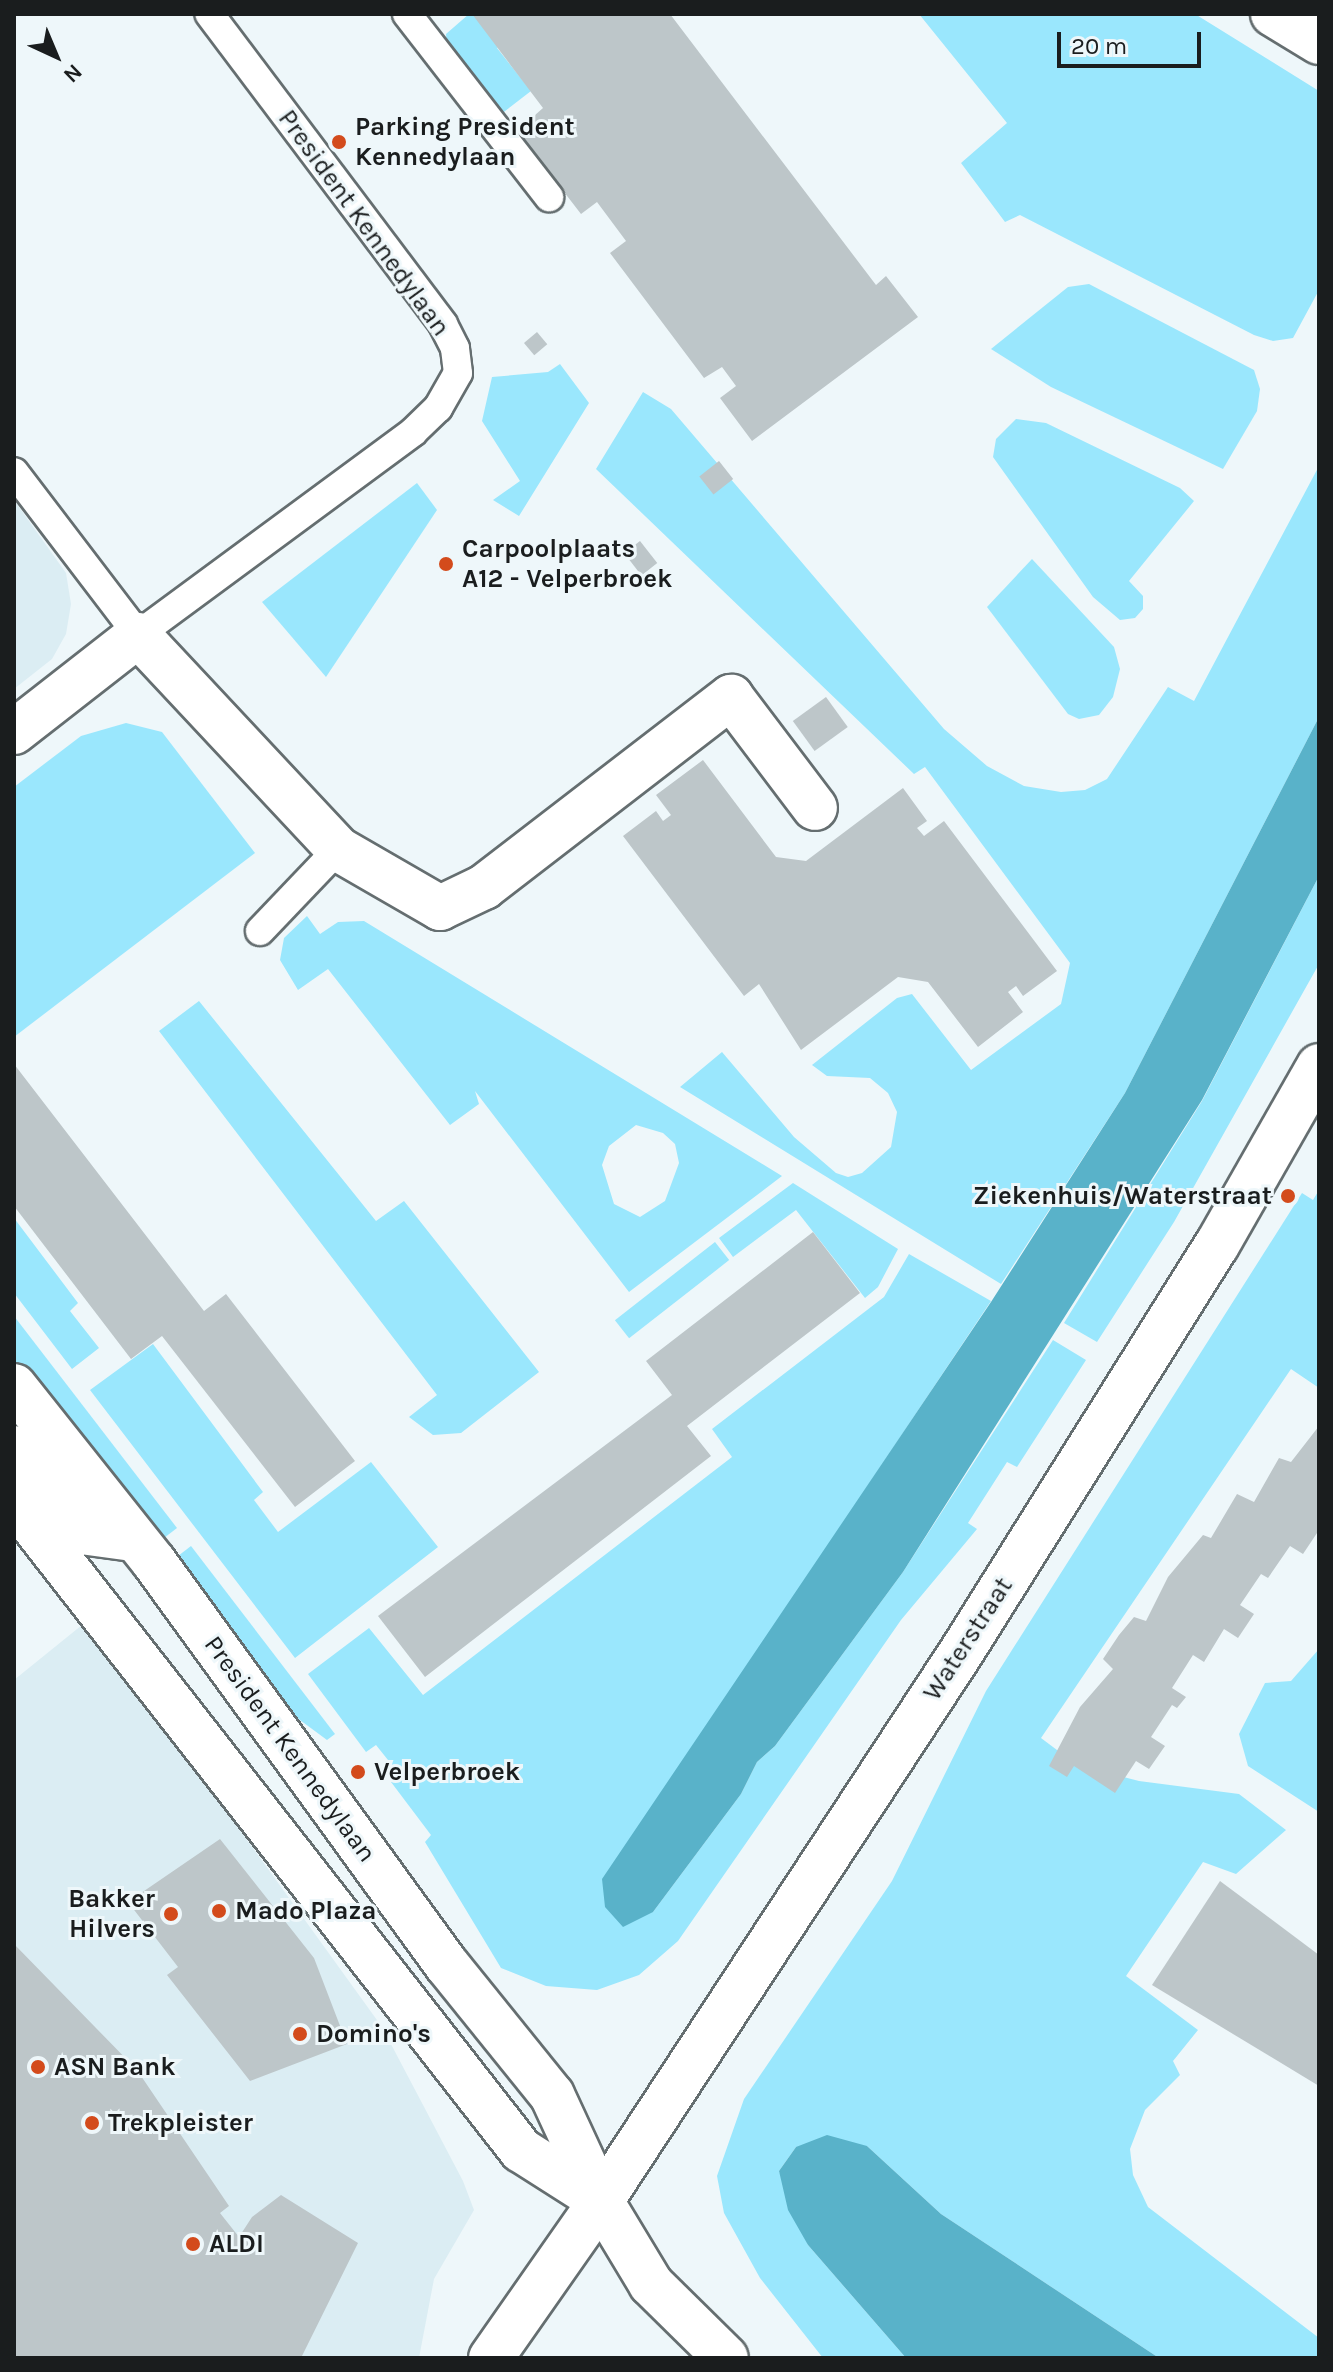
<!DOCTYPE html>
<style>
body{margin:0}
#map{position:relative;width:1333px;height:2372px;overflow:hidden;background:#eef7fa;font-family:Karla,sans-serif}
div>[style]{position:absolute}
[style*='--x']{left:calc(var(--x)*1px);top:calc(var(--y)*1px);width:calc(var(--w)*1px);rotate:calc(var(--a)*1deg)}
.built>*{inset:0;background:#dbedf3}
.green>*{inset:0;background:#9ae7fd;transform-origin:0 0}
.water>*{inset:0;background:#59b2c9}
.building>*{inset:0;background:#bdc6c9;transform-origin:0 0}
.roads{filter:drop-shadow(2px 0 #656e70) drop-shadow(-2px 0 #656e70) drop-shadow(0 2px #656e70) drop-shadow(0 -2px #656e70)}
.lane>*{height:28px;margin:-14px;padding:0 14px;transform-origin:14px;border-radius:14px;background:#fff}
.street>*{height:44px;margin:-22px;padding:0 22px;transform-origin:22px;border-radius:22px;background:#fff}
.secondary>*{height:44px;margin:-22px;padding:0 22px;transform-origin:22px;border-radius:22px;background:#fff}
.dots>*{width:22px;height:22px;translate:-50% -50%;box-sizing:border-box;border:4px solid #eef7fa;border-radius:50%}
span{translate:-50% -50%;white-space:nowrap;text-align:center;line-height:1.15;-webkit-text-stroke:6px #eef7fa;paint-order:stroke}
.poi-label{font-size:26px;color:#1a1d1e;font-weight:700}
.left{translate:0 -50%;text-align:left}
.right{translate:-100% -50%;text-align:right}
.street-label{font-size:26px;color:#1a1d1e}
.frame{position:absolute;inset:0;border:16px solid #1a1d1e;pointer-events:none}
.north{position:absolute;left:16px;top:16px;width:80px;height:80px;-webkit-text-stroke:6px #eef7fa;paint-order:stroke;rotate:136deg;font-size:22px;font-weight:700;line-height:32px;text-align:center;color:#1a1d1e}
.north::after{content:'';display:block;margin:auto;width:28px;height:36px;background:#1a1d1e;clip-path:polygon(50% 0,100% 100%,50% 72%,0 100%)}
.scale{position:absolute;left:1057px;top:32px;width:144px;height:36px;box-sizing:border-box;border:4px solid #1a1d1e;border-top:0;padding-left:10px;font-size:24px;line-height:28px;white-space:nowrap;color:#1a1d1e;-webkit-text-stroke:6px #eef7fa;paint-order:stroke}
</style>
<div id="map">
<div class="built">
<div style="clip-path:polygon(14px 500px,66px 573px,71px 604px,66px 634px,52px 659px,14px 689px)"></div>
<div style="clip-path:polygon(82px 1625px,227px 1812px,382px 2027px,463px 2181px,474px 2210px,434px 2279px,419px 2358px,14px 2358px,14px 1680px)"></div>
</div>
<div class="green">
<div style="clip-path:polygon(469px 14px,495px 14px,511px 35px,497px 48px,531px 91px,491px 122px,448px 64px,446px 34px)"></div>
<div style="clip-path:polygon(919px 14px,1195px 14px,1319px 91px,1319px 290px,1293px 338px,1273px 341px,1254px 335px,1020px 215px,1005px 222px,961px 163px,1007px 123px)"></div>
<div style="clip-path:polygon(1089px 284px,1254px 370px,1260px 389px,1257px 411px,1223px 469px,1051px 387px,991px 349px,1068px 287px)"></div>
<div style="clip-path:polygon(560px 364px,589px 403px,519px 516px,493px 500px,520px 481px,482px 421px,492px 377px,548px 372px)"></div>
<div style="clip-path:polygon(643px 392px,671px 409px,944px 729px,987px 766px,1024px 786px,1061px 792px,1085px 790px,1107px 779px,1168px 687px,1194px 701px,1319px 466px,1319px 717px,1125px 1093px,1001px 1284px,680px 1087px,722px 1052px,794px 1137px,836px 1173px,848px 1177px,862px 1173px,891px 1147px,897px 1112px,888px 1093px,870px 1078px,827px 1076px,812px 1065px,897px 998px,912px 994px,971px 1070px,1061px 1004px,1070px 963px,925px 767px,914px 774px,596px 469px)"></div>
<div style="clip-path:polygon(1016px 419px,1046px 423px,1180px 488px,1194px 501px,1129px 581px,1143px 596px,1143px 609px,1135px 618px,1120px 620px,1093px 597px,993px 457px,996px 439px)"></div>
<div style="clip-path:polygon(417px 483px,437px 510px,326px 677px,262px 602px)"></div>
<div style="clip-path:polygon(1032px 559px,1114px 647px,1120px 669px,1113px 697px,1099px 715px,1079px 719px,1068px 714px,987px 607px)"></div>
<div style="clip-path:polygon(126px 723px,162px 732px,255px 853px,14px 1037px,14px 787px,81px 736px)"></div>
<div style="clip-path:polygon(1319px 876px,1319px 964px,1174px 1222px,1097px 1342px,1064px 1323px,1202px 1101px)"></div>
<div style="clip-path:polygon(evenodd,307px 916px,320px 934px,338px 922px,364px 921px,782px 1176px,629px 1292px,475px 1091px,479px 1104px,450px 1125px,328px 969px,298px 990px,280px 960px,284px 938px,307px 916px,636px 1125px,663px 1133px,675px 1144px,679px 1163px,665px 1201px,640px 1217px,614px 1204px,602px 1165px,609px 1146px,636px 1125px)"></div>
<div style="clip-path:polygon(199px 1001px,376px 1221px,404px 1201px,539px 1372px,461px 1433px,433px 1435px,409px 1417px,437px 1395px,159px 1031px)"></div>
<div style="clip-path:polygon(793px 1183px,898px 1249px,878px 1287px,865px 1298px,796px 1210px,733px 1257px,719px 1238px)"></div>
<div style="clip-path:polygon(1319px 1190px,1319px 1388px,1291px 1369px,1041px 1738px,1077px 1765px,1139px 1781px,1239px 1794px,1286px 1830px,1236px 1874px,1203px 1862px,1126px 1976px,1198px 2030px,1173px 2061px,1180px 2075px,1145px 2110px,1130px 2149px,1133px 2175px,1148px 2207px,1319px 2338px,1319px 2358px,1159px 2358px,941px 2214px,867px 2146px,796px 2147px,779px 2171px,808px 2245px,906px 2358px,823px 2358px,760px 2278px,724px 2213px,717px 2176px,744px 2099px,892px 1881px,986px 1691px,1302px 1193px,1313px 1200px)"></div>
<div style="clip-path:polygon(14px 1218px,78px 1303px,70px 1311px,99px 1348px,72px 1369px,14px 1293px)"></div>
<div style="left:715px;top:1242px;width:23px;height:127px;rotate:52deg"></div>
<div style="clip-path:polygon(909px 1254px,991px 1301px,705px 1730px,653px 1912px,741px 1794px,757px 1762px,775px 1746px,903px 1572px,1053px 1340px,1086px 1360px,1017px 1467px,1007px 1462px,968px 1523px,977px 1529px,901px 1620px,678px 1941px,639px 1975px,597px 1990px,546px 1986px,501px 1968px,425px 1842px,431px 1835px,391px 1782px,400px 1775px,376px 1745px,366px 1752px,308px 1674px,369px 1628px,423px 1695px,732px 1457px,712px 1429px,884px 1297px)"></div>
<div style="clip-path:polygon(14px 1316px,177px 1528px,151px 1548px,14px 1370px)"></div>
<div style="clip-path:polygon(153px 1344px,263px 1492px,254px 1500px,278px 1532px,371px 1462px,438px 1547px,295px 1658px,90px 1390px)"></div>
<div style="clip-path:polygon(191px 1546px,335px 1734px,327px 1740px,262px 1692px,165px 1566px)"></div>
<div style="clip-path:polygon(1319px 1649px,1319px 1812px,1248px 1766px,1239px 1734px,1265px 1683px,1291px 1681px)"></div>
</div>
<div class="water">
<div style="clip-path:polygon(1319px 717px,1319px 876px,1202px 1100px,903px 1572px,775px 1746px,757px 1762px,741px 1794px,653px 1912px,623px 1927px,605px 1907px,602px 1879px,991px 1302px,1125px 1093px)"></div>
<div style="clip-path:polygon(827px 2135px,867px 2146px,941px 2214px,1159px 2358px,906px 2358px,808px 2245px,788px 2210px,779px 2171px,796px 2147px)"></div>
</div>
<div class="building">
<div style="clip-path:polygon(472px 14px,670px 14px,876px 285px,886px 276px,918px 317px,752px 441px,720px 398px,736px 386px,722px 367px,704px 378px,610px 253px,626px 241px,597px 202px,581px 214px,517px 131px,543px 108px)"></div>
<div style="left:537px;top:332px;width:16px;height:17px;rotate:50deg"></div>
<div style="left:719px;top:461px;width:23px;height:25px;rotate:52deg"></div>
<div style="left:640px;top:541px;width:28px;height:20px;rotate:52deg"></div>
<div style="left:826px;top:697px;width:37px;height:41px;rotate:54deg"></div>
<div style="clip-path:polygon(703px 760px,776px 857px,806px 861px,903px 788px,927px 821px,917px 828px,924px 836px,944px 821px,1057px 971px,1023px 996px,1016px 986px,1008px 992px,1023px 1012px,978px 1047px,928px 982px,898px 977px,801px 1050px,759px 984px,744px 996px,623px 836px,656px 811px,663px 821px,671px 815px,656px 795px)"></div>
<div style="clip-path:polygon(14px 1064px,204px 1311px,226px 1294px,355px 1461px,295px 1507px,162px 1336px,131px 1359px,14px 1206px)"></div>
<div style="clip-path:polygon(813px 1232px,860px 1293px,687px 1426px,711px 1456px,425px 1677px,378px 1616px,672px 1395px,646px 1361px)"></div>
<div style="clip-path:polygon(1319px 1426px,1319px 1530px,1303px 1554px,1290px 1546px,1268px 1578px,1261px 1574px,1240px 1605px,1254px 1614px,1238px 1638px,1224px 1629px,1204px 1662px,1193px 1655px,1172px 1688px,1186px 1697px,1177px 1708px,1172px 1705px,1151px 1737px,1165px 1746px,1149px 1769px,1136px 1761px,1115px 1793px,1074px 1766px,1067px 1777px,1049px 1766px,1080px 1707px,1113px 1669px,1103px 1659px,1119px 1635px,1134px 1617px,1146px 1621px,1168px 1577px,1203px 1535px,1211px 1538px,1237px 1494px,1254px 1502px,1279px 1458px,1291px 1462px)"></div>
<div style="clip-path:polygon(220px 1839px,314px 1958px,347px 2044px,250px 2081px,167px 1975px,178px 1967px,128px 1902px)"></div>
<div style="clip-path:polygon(1220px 1881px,1319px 1955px,1319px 2086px,1152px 1985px)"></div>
<div style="clip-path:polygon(14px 1944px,137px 2070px,229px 2206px,220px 2213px,239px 2237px,252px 2217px,281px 2195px,358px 2243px,301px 2358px,14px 2358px)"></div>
</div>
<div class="roads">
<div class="lane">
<div style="--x:407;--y:14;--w:232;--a:52.2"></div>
<div style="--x:14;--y:472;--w:205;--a:52.7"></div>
<div style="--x:138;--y:635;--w:342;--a:-36.4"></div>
<div style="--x:413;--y:432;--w:35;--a:-44"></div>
<div style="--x:438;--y:408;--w:40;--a:-60.3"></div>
<div style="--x:458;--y:373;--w:25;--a:-97"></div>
<div style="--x:455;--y:348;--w:27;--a:-117"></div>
<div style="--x:443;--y:324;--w:388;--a:-127"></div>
<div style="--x:260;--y:931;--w:113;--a:-46.4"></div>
</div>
<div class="street">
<div style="--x:1273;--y:14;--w:54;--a:31.3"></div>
<div style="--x:14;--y:732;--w:157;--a:-38"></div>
<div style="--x:138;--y:635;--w:293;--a:46.9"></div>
<div style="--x:338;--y:849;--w:118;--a:30"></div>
<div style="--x:440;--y:908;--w:49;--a:-25.5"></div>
<div style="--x:484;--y:887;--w:312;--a:-37.6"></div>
<div style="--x:731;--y:697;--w:139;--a:52.9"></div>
<div style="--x:14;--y:1448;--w:107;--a:51.4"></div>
<div style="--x:81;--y:1532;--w:52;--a:7.7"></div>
</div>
<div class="secondary">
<div style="--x:14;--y:1386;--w:225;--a:51.5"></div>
<div style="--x:154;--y:1562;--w:498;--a:54"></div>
<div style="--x:447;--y:1965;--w:167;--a:51.1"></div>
<div style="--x:552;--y:2095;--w:117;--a:65.2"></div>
<div style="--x:601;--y:2201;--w:97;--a:58.9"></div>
<div style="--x:651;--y:2284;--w:105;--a:44.6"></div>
<div style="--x:14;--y:1501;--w:824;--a:52"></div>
<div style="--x:521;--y:2150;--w:95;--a:32.5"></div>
<div style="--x:491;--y:2358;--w:192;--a:-55"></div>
<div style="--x:601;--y:2201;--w:658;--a:-56.72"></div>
<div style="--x:962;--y:1651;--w:479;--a:-57.9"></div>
<div style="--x:1217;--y:1245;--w:206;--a:-60.3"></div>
</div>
</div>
<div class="dots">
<div style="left:339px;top:142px;background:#d34b1c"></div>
<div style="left:446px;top:564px;background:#d34b1c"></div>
<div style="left:1288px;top:1196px;background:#d34b1c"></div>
<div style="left:358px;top:1772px;background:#d34b1c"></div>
<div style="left:219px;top:1911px;background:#d34b1c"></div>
<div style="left:171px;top:1914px;background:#d34b1c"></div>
<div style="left:300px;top:2034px;background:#d34b1c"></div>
<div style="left:38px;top:2067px;background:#d34b1c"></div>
<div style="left:92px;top:2123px;background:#d34b1c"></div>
<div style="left:193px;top:2244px;background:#d34b1c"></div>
</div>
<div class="poi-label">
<span class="left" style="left:355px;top:142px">Parking President<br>Kennedylaan</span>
<span class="left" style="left:462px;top:564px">Carpoolplaats<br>A12 - Velperbroek</span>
<span class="right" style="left:1272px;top:1196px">Ziekenhuis/Waterstraat</span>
<span class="left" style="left:374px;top:1772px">Velperbroek</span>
<span class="right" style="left:155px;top:1914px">Bakker<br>Hilvers</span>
<span class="left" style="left:235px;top:1911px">Mado Plaza</span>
<span class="left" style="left:316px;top:2034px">Domino's</span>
<span class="left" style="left:54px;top:2067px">ASN Bank</span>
<span class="left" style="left:108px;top:2123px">Trekpleister</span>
<span class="left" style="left:209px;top:2244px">ALDI</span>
</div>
<div class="street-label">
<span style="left:364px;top:223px;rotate:54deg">President Kennedylaan</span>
<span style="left:968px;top:1639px;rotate:-57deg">Waterstraat</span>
<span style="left:290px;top:1749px;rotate:54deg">President Kennedylaan</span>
</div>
<div class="frame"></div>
<div class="north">N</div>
<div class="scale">20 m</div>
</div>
